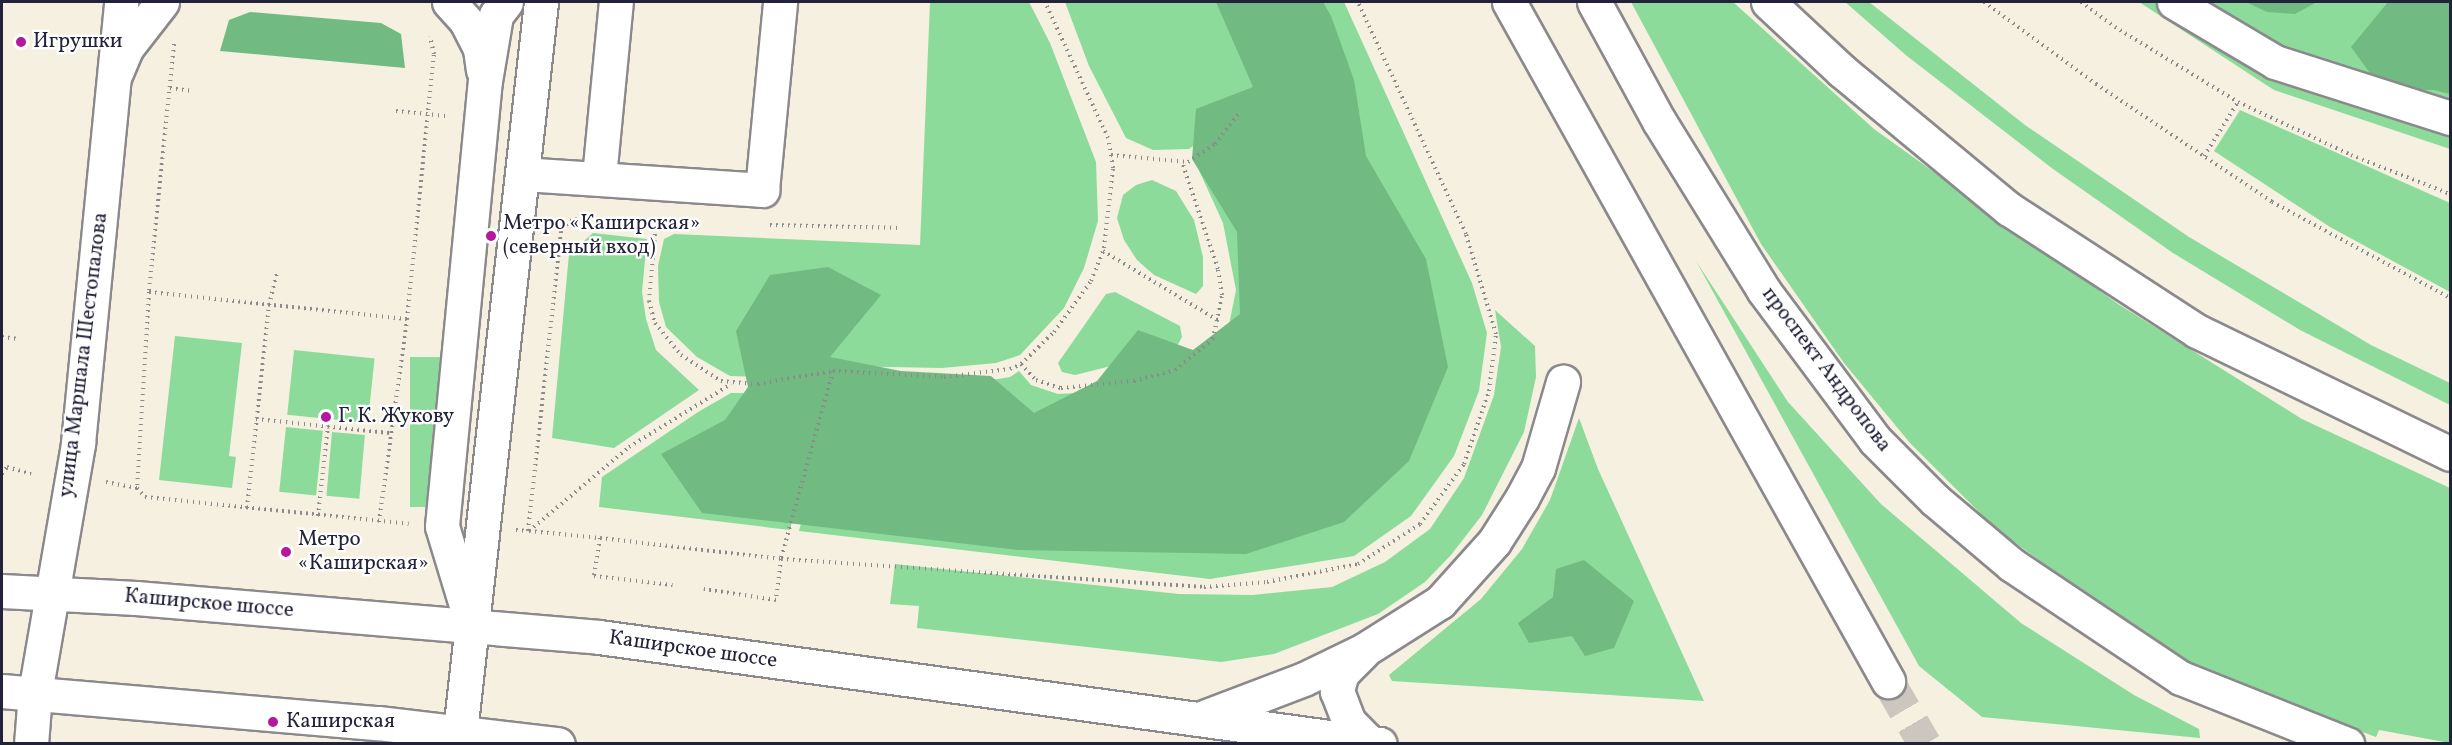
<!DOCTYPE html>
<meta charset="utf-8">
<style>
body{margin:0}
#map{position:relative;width:2452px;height:745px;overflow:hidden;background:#f5f0df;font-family:Vollkorn,serif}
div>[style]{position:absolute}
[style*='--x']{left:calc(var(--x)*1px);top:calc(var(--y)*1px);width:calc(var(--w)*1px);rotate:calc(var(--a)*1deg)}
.green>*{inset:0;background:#8cdb9a;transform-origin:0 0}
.forest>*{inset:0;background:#71bb82}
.major-tunnel>*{height:33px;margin-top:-16.5px;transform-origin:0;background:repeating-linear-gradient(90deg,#cbc7be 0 33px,transparent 0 49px)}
.path>*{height:4px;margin-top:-2px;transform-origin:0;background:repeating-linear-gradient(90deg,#8c898d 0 1.5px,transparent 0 6px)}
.roads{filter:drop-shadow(2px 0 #8c898d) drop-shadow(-2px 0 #8c898d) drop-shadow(0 2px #8c898d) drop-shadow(0 -2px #8c898d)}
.minor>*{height:33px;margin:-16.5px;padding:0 16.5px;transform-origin:16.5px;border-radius:16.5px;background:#fff}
.major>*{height:33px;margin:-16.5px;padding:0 16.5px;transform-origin:16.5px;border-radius:16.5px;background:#fff}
.dots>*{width:16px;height:16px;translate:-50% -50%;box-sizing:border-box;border:3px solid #fff;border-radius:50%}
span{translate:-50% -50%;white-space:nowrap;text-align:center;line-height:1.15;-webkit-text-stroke:4.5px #fff;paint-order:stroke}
.poi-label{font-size:21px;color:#22223b}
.left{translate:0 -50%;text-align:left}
.street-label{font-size:21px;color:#22223b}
.frame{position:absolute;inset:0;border:3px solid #22223b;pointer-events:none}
</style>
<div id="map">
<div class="green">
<div style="clip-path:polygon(930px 2px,1029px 2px,1050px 43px,1096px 162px,1098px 221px,1084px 268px,1064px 308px,1020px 355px,996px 363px,942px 368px,839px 366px,761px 377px,730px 376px,697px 357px,666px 327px,659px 302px,658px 266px,664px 239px,674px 234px,920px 245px)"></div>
<div style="clip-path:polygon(1065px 2px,1344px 2px,1472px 283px,1487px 333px,1479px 391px,1454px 456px,1411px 516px,1354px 556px,1210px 579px,799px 531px,837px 381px,943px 388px,1010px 377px,1019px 371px,1031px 385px,1058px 394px,1134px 390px,1225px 345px,1236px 290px,1223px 223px,1197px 166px,1207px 136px,1189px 149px,1153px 150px,1126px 138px,1089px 66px)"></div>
<div style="clip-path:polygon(1631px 2px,1733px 2px,1874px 129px,2118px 304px,2302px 419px,2450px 488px,2450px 743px,2379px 730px,2376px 737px,2248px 689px,2161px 650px,1994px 527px,1910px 443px,1844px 363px,1761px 244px)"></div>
<div style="clip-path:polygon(1845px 2px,1869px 2px,2025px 125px,2189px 237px,2371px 345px,2450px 383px,2450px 405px,2300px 330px,2173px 253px,2053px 169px,1907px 56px)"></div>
<div style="clip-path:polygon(2139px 2px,2450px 2px,2450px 149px,2274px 90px)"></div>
<div style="clip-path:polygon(2240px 110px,2450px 203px,2450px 292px,2330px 227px,2214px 151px)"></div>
<div style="clip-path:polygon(1152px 180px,1176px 191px,1194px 220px,1203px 257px,1203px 286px,1196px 294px,1154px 275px,1137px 260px,1124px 240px,1117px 218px,1123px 195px,1136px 185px)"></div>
<div style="clip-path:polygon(593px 233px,647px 239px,642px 292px,646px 319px,656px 350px,699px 390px,614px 448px,552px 438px,569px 254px)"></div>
<div style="clip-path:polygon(1696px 261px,1788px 402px,1881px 504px,2021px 623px,2134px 695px,2199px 729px,2200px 738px,1982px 717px,1919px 666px)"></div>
<div style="clip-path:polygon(1115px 292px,1180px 326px,1182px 337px,1175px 350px,1075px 375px,1062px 372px,1058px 363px,1106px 294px)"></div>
<div style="clip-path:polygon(1495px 310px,1535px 346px,1536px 377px,1524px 432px,1482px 515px,1451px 555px,1425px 582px,1378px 614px,1274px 654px,1221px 662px,917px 628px,919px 606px,890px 604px,895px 564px,1179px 594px,1253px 595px,1332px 587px,1385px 562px,1430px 529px,1464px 478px,1494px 395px,1501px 347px)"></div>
<div style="clip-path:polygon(175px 336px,242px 343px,229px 456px,236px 457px,232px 488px,159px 480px)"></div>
<div style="left:294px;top:350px;width:81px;height:65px;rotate:6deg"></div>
<div style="left:410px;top:357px;width:38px;height:150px"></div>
<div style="clip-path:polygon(823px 380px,790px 530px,599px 507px,602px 477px,698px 412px,731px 393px,758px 393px)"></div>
<div style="clip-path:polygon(1579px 418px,1598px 469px,1704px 701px,1392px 681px,1389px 675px,1481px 599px,1522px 549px,1550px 500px)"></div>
<div style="left:286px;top:427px;width:37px;height:65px;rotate:6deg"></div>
<div style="left:332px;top:432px;width:33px;height:64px;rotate:5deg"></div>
</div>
<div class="forest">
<div style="clip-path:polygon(1216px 2px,1323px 2px,1331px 16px,1354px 80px,1366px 156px,1426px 259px,1448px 367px,1409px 461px,1344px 522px,1246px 554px,1018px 550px,702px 513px,661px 454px,725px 420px,748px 387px,736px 331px,770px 275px,828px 267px,881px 295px,830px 357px,901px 371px,991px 376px,1034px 413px,1097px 381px,1138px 330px,1193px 350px,1240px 314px,1237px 232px,1192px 159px,1196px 109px,1253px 87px)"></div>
<div style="clip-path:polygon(2246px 2px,2317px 2px,2295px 14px,2267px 12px)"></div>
<div style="clip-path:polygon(2388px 2px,2450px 2px,2450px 94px,2434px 90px,2392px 90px,2375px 80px,2351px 47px)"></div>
<div style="clip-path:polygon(250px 12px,381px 23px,401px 34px,405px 68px,220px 51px,229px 20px)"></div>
<div style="clip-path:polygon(1584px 560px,1634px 601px,1614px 648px,1585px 656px,1572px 636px,1529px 643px,1518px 623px,1553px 597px,1556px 569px)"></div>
</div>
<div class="major-tunnel">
<div style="--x:1888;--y:681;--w:73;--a:59.6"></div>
</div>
<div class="path">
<div style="--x:1984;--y:2;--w:139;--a:36.2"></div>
<div style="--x:2096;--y:84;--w:212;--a:33.8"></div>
<div style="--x:2272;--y:202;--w:202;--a:28.3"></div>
<div style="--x:2081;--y:2;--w:42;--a:36.3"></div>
<div style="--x:2115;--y:27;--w:144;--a:31.4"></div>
<div style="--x:2238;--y:102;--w:125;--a:25.1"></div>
<div style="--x:2351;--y:155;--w:106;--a:21.5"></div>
<div style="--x:174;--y:44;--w:249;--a:95.8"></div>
<div style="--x:149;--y:292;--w:259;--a:6"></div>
<div style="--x:407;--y:319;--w:266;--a:-84.2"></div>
<div style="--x:434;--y:54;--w:18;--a:-103"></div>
<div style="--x:170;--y:88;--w:22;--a:8"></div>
<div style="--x:396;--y:111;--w:50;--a:5.7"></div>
<div style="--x:1111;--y:155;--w:77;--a:5.2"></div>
<div style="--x:1188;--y:162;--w:32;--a:-34"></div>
<div style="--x:1215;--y:144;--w:39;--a:-52"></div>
<div style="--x:2204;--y:156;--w:64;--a:-57.8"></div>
<div style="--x:633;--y:219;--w:23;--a:7"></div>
<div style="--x:656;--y:222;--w:79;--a:95.1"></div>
<div style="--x:649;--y:301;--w:23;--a:75"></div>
<div style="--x:655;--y:323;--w:41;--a:50.9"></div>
<div style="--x:681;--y:355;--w:48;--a:33"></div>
<div style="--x:721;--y:381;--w:37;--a:5"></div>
<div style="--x:758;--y:384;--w:76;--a:-9.8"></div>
<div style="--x:833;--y:371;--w:111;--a:3.1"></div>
<div style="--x:944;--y:377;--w:66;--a:-6.9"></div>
<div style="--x:1010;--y:369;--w:12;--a:-24"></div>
<div style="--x:1021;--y:364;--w:46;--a:-44.1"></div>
<div style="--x:1054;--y:332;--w:63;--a:-54"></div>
<div style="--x:1091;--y:281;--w:35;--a:-68"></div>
<div style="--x:1104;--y:248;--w:81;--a:-83.6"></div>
<div style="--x:1113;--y:168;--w:30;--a:-99"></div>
<div style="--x:1108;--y:138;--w:150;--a:-114.9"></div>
<div style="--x:656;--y:222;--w:32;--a:2"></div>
<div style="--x:770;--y:225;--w:131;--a:1.3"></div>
<div style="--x:562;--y:229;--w:11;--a:-45"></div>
<div style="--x:570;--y:221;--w:21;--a:-14"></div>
<div style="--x:1103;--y:251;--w:135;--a:31.1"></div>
<div style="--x:149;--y:292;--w:196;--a:93.5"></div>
<div style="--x:137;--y:488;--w:12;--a:48"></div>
<div style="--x:145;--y:497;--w:265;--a:5.8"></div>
<div style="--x:2;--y:337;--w:17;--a:7"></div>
<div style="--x:1021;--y:364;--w:22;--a:47"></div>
<div style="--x:1036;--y:380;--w:26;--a:18"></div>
<div style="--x:1061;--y:388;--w:73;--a:-5.5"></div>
<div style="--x:1134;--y:381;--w:42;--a:-15"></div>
<div style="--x:1175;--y:370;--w:49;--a:-39.2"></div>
<div style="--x:1213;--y:339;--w:45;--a:-78.4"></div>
<div style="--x:1222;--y:295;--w:26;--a:-99"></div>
<div style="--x:1218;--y:269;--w:113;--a:-108.6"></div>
<div style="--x:833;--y:371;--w:195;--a:105.5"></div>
<div style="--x:781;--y:559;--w:424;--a:3.8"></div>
<div style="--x:1204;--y:587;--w:63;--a:-4.5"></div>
<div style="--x:1267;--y:582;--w:93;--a:-11.2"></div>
<div style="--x:1358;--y:564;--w:74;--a:-32.8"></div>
<div style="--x:1420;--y:524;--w:74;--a:-53.7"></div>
<div style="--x:1464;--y:464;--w:77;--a:-71.1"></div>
<div style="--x:1489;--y:391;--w:57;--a:-83"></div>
<div style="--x:1496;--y:334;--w:104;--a:-106.7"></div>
<div style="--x:1466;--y:234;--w:256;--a:-115"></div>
<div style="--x:256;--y:419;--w:134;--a:6"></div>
<div style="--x:2;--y:474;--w:9;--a:-54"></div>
<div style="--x:7;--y:467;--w:25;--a:16"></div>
<div style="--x:106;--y:482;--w:32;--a:11"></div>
<div style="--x:247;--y:508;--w:204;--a:-83.8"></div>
<div style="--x:269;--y:305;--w:33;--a:-76"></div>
<div style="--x:318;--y:516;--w:91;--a:-83.7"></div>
<div style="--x:379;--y:522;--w:205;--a:-82.1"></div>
<div style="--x:516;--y:530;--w:12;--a:5"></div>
<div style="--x:528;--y:531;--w:312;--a:-83.7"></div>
<div style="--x:529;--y:531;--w:131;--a:-40"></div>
<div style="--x:629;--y:447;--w:120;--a:-31.7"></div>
<div style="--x:529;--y:531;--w:71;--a:5.6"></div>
<div style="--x:600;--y:538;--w:38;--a:99"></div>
<div style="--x:594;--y:576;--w:79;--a:6.6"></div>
<div style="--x:600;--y:538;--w:182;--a:6.6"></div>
<div style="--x:781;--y:559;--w:41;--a:97"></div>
<div style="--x:776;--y:600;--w:73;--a:-171.3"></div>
</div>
<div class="roads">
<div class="minor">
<div style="--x:449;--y:2;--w:25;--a:48"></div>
<div style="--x:466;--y:21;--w:31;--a:63"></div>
<div style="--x:480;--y:49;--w:21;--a:82"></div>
<div style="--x:2174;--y:2;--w:117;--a:30.7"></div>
<div style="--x:2275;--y:62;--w:184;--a:17.7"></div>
<div style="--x:115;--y:75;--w:30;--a:-67"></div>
<div style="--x:127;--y:47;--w:57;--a:-52.1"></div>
<div style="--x:522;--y:174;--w:241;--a:3.8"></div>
<div style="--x:762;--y:190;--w:189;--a:-84.5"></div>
<div style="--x:599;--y:177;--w:176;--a:-84.5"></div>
<div style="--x:472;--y:625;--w:103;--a:-106.9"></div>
<div style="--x:442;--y:526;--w:447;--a:-84.5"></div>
<div style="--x:485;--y:81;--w:67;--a:-80.5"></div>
<div style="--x:496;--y:15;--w:16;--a:-52"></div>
<div style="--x:1363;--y:652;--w:30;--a:135"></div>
<div style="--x:1342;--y:673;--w:19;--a:106"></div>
<div style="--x:1337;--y:691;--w:33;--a:69"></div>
<div style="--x:1349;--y:722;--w:27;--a:45"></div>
<div style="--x:1199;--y:719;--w:112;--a:-20.9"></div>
<div style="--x:1304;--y:679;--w:67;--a:-25.8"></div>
<div style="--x:1364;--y:650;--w:90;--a:-32.3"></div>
<div style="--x:1440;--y:602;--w:81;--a:-48"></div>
<div style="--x:1494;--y:542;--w:52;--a:-57.5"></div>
<div style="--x:1522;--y:498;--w:34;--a:-62"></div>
<div style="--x:1538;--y:468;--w:90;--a:-73.8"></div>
<div style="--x:31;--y:744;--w:51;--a:-85.5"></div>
</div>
<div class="major">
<div style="--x:1509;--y:2;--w:778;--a:60.83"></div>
<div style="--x:1594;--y:2;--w:136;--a:61.4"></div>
<div style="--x:1659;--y:121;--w:200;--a:58.3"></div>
<div style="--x:1764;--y:291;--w:186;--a:53.3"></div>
<div style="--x:1875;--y:440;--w:85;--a:45"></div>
<div style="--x:1935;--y:500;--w:101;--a:40.2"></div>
<div style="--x:2012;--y:565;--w:203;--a:33.8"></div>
<div style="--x:2181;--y:678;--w:179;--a:21.7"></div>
<div style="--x:1768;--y:2;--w:101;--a:43"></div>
<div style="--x:1842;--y:71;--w:217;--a:39.6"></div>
<div style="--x:2009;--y:209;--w:224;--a:33"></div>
<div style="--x:2197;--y:331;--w:281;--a:25.9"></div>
<div style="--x:2;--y:591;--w:134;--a:3"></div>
<div style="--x:136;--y:598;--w:465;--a:4.8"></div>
<div style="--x:599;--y:637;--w:788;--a:7.8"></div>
<div style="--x:2;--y:691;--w:377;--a:4.9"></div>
<div style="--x:378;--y:723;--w:181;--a:6.7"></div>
<div style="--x:35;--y:693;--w:254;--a:-80.2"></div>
<div style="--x:78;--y:443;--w:443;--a:-84.4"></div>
<div style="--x:460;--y:732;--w:734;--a:-83.67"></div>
</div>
</div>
<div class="dots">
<div style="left:21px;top:42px;background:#b5179e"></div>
<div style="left:491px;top:236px;background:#b5179e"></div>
<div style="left:326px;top:417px;background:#b5179e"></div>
<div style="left:286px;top:552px;background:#b5179e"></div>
<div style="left:273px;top:722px;background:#b5179e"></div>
</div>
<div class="poi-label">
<span class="left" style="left:33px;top:42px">Игрушки</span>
<span class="left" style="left:503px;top:236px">Метро «Каширская»<br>(северный вход)</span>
<span class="left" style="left:338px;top:417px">Г. К. Жукову</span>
<span class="left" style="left:298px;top:552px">Метро<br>«Каширская»</span>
<span class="left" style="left:286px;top:722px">Каширская</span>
</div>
<div class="street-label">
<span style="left:84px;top:355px;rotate:-83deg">улица Маршала Шестопалова</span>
<span style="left:1826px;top:370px;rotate:53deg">проспект Андропова</span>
<span style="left:209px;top:604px;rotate:5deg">Каширское шоссе</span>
<span style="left:693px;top:650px;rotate:8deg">Каширское шоссе</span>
</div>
<div class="frame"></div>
</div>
